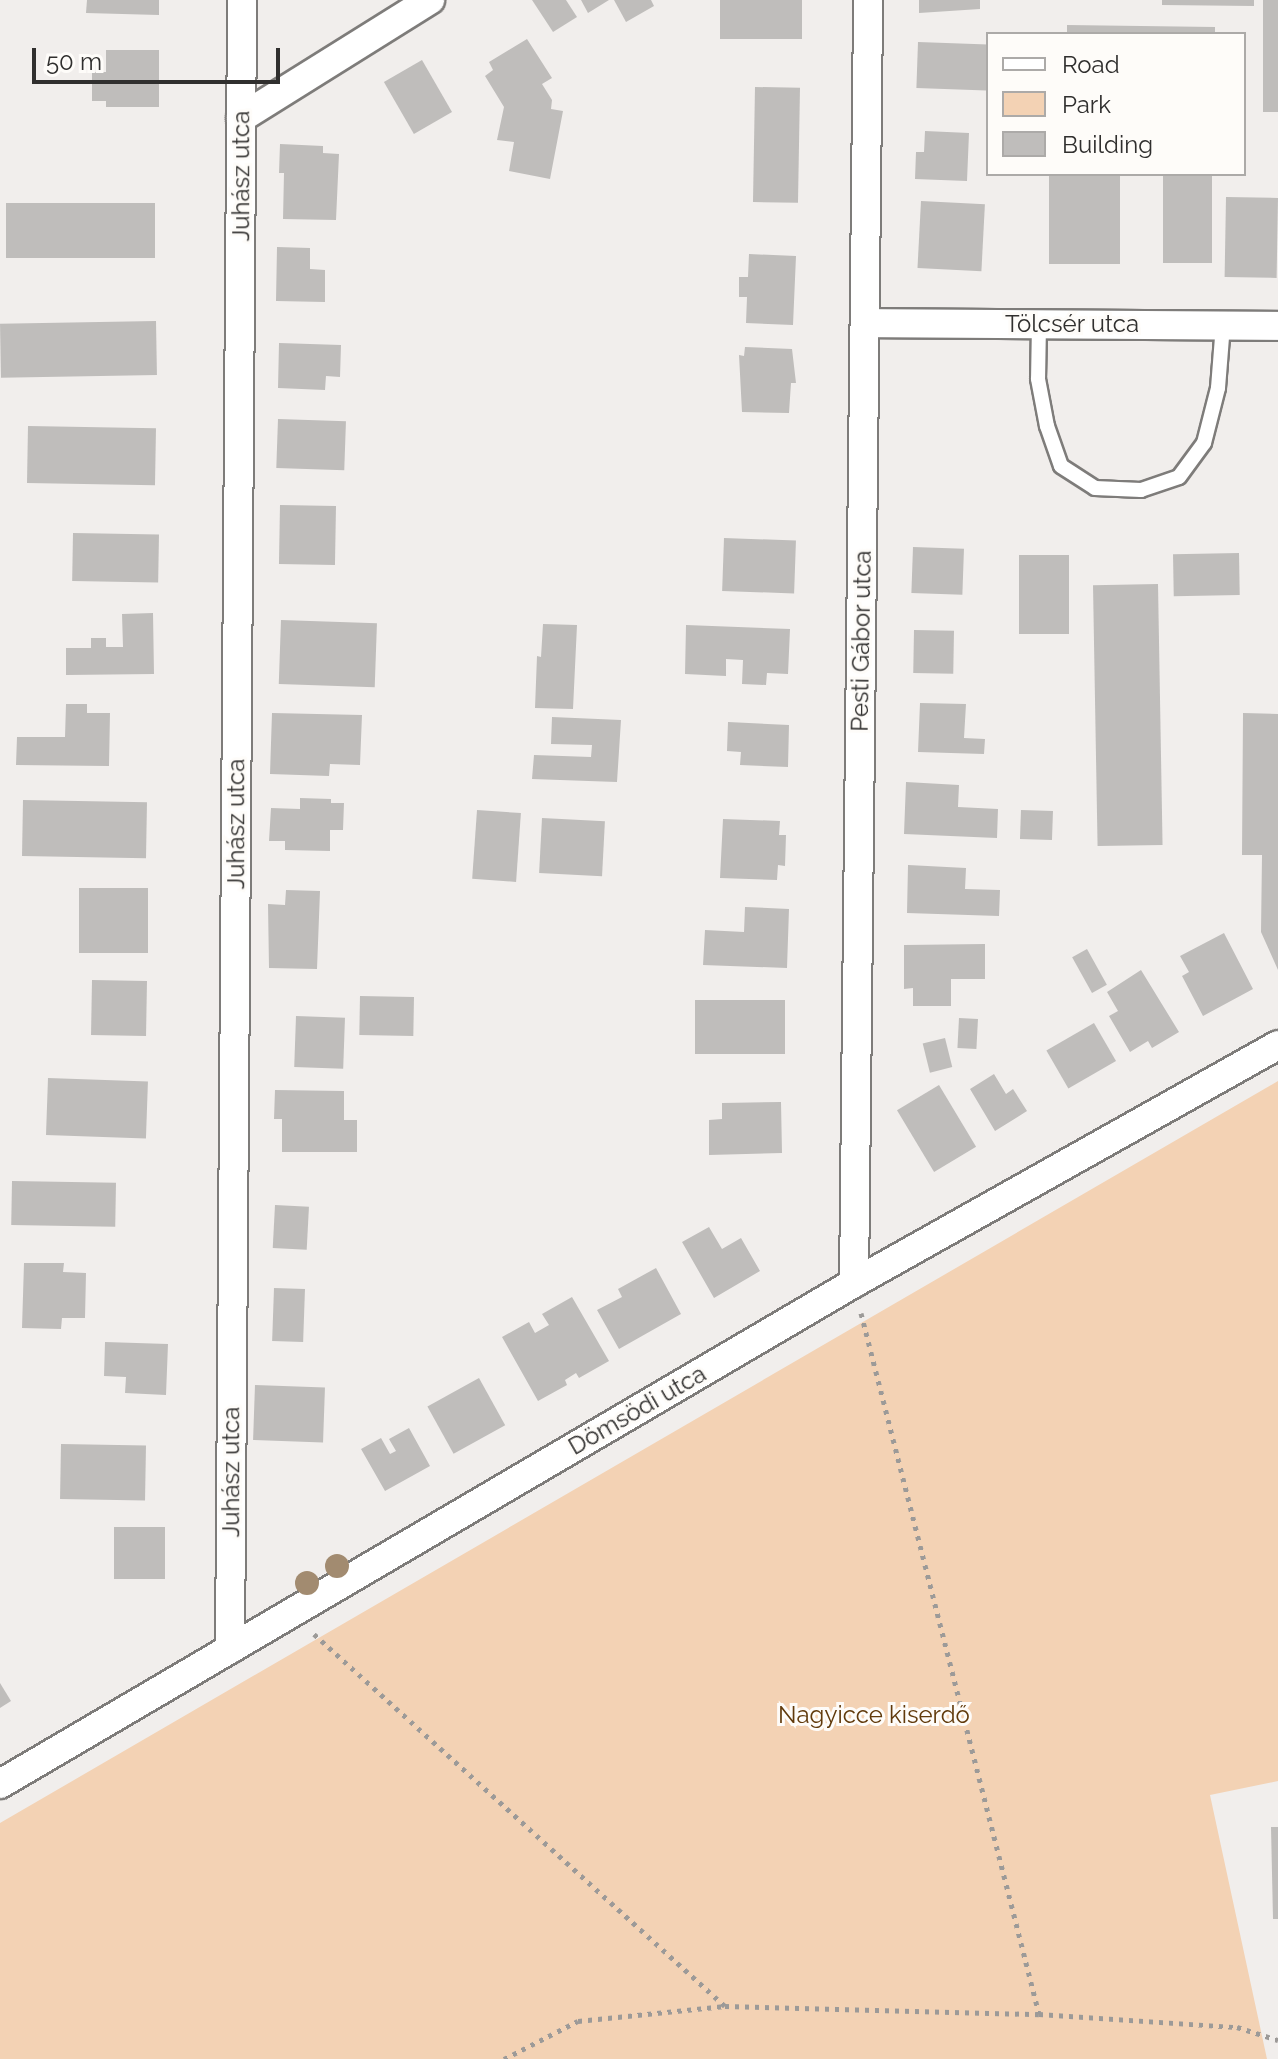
<!DOCTYPE html>
<meta charset="utf-8">
<style>
body{margin:0}
#map{position:relative;width:1278px;height:2059px;overflow:hidden;background:#f1eeec;font-family:Raleway,sans-serif}
div>[style]{position:absolute}
[style*='--x']{left:calc(var(--x)*1px);top:calc(var(--y)*1px);width:calc(var(--w)*1px);rotate:calc(var(--a)*1deg)}
.green>*{inset:0;background:#f3d2b4}
.building>*{inset:0;background:#bfbdbb;transform-origin:0 0}
.path>*{height:5px;margin-top:-2.5px;transform-origin:0;background:repeating-linear-gradient(90deg,#9c9a98 0 4px,transparent 0 10px)}
.roads{filter:drop-shadow(2px 0 #7e7c7a) drop-shadow(-2px 0 #7e7c7a) drop-shadow(0 2px #7e7c7a) drop-shadow(0 -2px #7e7c7a)}
.service>*{height:14px;margin:-7px;padding:0 7px;transform-origin:7px;border-radius:7px;background:#fff}
.minor>*{height:28px;margin:-14px;padding:0 14px;transform-origin:14px;border-radius:14px;background:#fff}
.trees>*{width:24px;height:24px;margin:-12px;border-radius:50%;background:#a28b70}
span{translate:-50% -50%;white-space:nowrap;text-align:center;line-height:1.15;-webkit-text-stroke:6px #fefcf9;paint-order:stroke}
.street-label{font-size:24px;color:#302f2e}
.park-label{font-size:24px;color:#613a0b}
.legend{position:absolute;left:986px;top:32px;width:260px;height:144px;box-sizing:border-box;background:#fefcf9;border:2px solid #acaaa8;margin:0;padding:10px 14px;list-style:none;font-size:24px;color:#302f2e}
.legend li{display:flex;align-items:center;gap:16px;height:40px}
.legend b{width:40px;border:2px solid #acaaa8}
.scale{position:absolute;left:32px;top:48px;width:248px;height:36px;box-sizing:border-box;border:4px solid #302f2e;border-top:0;padding-left:10px;font-size:24px;line-height:28px;white-space:nowrap;color:#302f2e;-webkit-text-stroke:6px #fefcf9;paint-order:stroke}
</style>
<div id="map">
<div class="green">
<div style="clip-path:polygon(1278px 1081px,1278px 1781px,1210px 1795px,1267px 2059px,0 2059px,0 1823px)"></div>
</div>
<div class="building">
<div style="clip-path:polygon(87px 0,159px 0,159px 15px,86px 13px)"></div>
<div style="clip-path:polygon(532px 0,566px 0,577px 17px,553px 32px)"></div>
<div style="clip-path:polygon(581px 0,609px 0,588px 13px)"></div>
<div style="clip-path:polygon(614px 0,651px 0,654px 6px,626px 22px)"></div>
<div style="left:720px;top:0;width:82px;height:39px"></div>
<div style="clip-path:polygon(919px 0,980px 0,980px 9px,919px 13px)"></div>
<div style="clip-path:polygon(1162px 0,1254px 0,1254px 6px,1162px 5px)"></div>
<div style="left:1263px;top:0;width:15px;height:112px"></div>
<div style="clip-path:polygon(1067px 25px,1215px 27px,1215px 34px,1067px 34px)"></div>
<div style="clip-path:polygon(527px 39px,552px 78px,542px 84px,552px 100px,551px 109px,563px 111px,550px 179px,509px 171px,514px 142px,497px 140px,504px 107px,485px 76px,493px 70px,489px 62px)"></div>
<div style="left:918px;top:42px;width:70px;height:46px;rotate:2deg"></div>
<div style="clip-path:polygon(106px 50px,159px 50px,159px 107px,106px 107px,106px 101px,92px 101px,92px 72px,106px 72px)"></div>
<div style="left:422px;top:60px;width:60px;height:44px;rotate:60deg"></div>
<div style="left:755px;top:87px;width:45px;height:115px;rotate:1deg"></div>
<div style="clip-path:polygon(925px 131px,969px 133px,967px 181px,915px 179px,916px 152px,924px 152px)"></div>
<div style="clip-path:polygon(280px 144px,323px 146px,323px 153px,339px 154px,336px 220px,283px 219px,284px 173px,279px 173px)"></div>
<div style="left:1049px;top:174px;width:71px;height:90px"></div>
<div style="left:1163px;top:174px;width:49px;height:89px"></div>
<div style="left:1226px;top:197px;width:52px;height:80px;rotate:1deg"></div>
<div style="left:921px;top:201px;width:64px;height:67px;rotate:3deg"></div>
<div style="left:155px;top:203px;width:55px;height:149px;rotate:90deg"></div>
<div style="clip-path:polygon(277px 247px,310px 248px,310px 269px,325px 270px,325px 302px,276px 301px)"></div>
<div style="clip-path:polygon(749px 254px,796px 256px,793px 325px,746px 323px,747px 297px,739px 297px,739px 277px,748px 277px)"></div>
<div style="left:156px;top:321px;width:54px;height:156px;rotate:89deg"></div>
<div style="clip-path:polygon(279px 343px,341px 345px,340px 377px,326px 376px,325px 390px,278px 388px)"></div>
<div style="clip-path:polygon(745px 347px,792px 349px,796px 383px,791px 383px,789px 413px,742px 412px,739px 355px,744px 356px)"></div>
<div style="left:278px;top:419px;width:68px;height:49px;rotate:2deg"></div>
<div style="left:28px;top:426px;width:128px;height:57px;rotate:1deg"></div>
<div style="left:280px;top:505px;width:56px;height:59px;rotate:1deg"></div>
<div style="left:73px;top:533px;width:86px;height:48px;rotate:1deg"></div>
<div style="left:724px;top:538px;width:72px;height:53px;rotate:2deg"></div>
<div style="left:913px;top:547px;width:51px;height:46px;rotate:2deg"></div>
<div style="left:1239px;top:553px;width:42px;height:66px;rotate:89deg"></div>
<div style="left:1019px;top:555px;width:50px;height:79px"></div>
<div style="left:1158px;top:584px;width:261px;height:65px;rotate:89deg"></div>
<div style="clip-path:polygon(153px 613px,154px 674px,66px 675px,66px 648px,91px 648px,91px 638px,106px 638px,106px 647px,123px 647px,122px 614px)"></div>
<div style="left:281px;top:620px;width:96px;height:64px;rotate:2deg"></div>
<div style="clip-path:polygon(543px 624px,577px 625px,573px 709px,535px 708px,537px 656px,541px 657px)"></div>
<div style="clip-path:polygon(686px 625px,790px 629px,788px 674px,767px 673px,766px 685px,742px 684px,743px 660px,726px 659px,726px 676px,685px 674px)"></div>
<div style="left:914px;top:630px;width:40px;height:43px;rotate:1deg"></div>
<div style="clip-path:polygon(920px 703px,966px 704px,964px 738px,985px 739px,984px 754px,918px 752px)"></div>
<div style="clip-path:polygon(66px 704px,87px 704px,87px 713px,110px 713px,109px 766px,16px 765px,17px 737px,65px 737px)"></div>
<div style="clip-path:polygon(272px 713px,362px 715px,360px 765px,330px 764px,329px 776px,270px 774px)"></div>
<div style="clip-path:polygon(1243px 713px,1278px 714px,1278px 970px,1261px 932px,1262px 855px,1242px 855px)"></div>
<div style="clip-path:polygon(552px 717px,621px 720px,617px 782px,532px 779px,534px 755px,591px 757px,592px 745px,551px 744px)"></div>
<div style="clip-path:polygon(728px 722px,789px 725px,788px 767px,740px 765px,741px 752px,727px 751px)"></div>
<div style="clip-path:polygon(906px 782px,959px 785px,958px 807px,998px 809px,997px 838px,904px 834px)"></div>
<div style="clip-path:polygon(300px 798px,331px 799px,331px 803px,344px 803px,343px 830px,330px 830px,330px 851px,285px 850px,285px 841px,269px 841px,271px 808px,300px 809px)"></div>
<div style="left:23px;top:800px;width:124px;height:56px;rotate:1deg"></div>
<div style="left:477px;top:810px;width:44px;height:69px;rotate:4deg"></div>
<div style="left:1021px;top:810px;width:32px;height:29px;rotate:2deg"></div>
<div style="left:542px;top:818px;width:63px;height:55px;rotate:3deg"></div>
<div style="clip-path:polygon(723px 819px,780px 821px,779px 835px,786px 835px,785px 866px,778px 865px,777px 880px,720px 878px)"></div>
<div style="clip-path:polygon(908px 865px,966px 868px,965px 889px,1000px 890px,999px 916px,907px 913px)"></div>
<div style="left:79px;top:888px;width:69px;height:65px"></div>
<div style="clip-path:polygon(286px 890px,320px 891px,317px 969px,269px 968px,268px 904px,285px 905px)"></div>
<div style="clip-path:polygon(745px 907px,789px 909px,787px 968px,703px 965px,705px 930px,744px 932px)"></div>
<div style="clip-path:polygon(1224px 933px,1253px 989px,1203px 1016px,1182px 976px,1189px 972px,1180px 956px)"></div>
<div style="clip-path:polygon(985px 944px,985px 979px,951px 979px,951px 1006px,913px 1006px,913px 988px,904px 989px,904px 945px)"></div>
<div style="left:1087px;top:949px;width:41px;height:17px;rotate:61deg"></div>
<div style="clip-path:polygon(1141px 970px,1179px 1032px,1152px 1048px,1148px 1041px,1130px 1052px,1109px 1016px,1118px 1011px,1107px 992px)"></div>
<div style="left:92px;top:980px;width:55px;height:55px;rotate:1deg"></div>
<div style="left:360px;top:996px;width:54px;height:39px;rotate:1deg"></div>
<div style="left:695px;top:1000px;width:90px;height:54px"></div>
<div style="left:296px;top:1016px;width:49px;height:51px;rotate:2deg"></div>
<div style="left:959px;top:1018px;width:19px;height:30px;rotate:3deg"></div>
<div style="left:1094px;top:1023px;width:44px;height:55px;rotate:60deg"></div>
<div style="left:945px;top:1038px;width:30px;height:23px;rotate:76deg"></div>
<div style="clip-path:polygon(994px 1074px,1006px 1094px,1013px 1089px,1027px 1111px,995px 1131px,970px 1089px)"></div>
<div style="left:48px;top:1078px;width:100px;height:57px;rotate:2deg"></div>
<div style="left:939px;top:1085px;width:72px;height:49px;rotate:59deg"></div>
<div style="clip-path:polygon(275px 1090px,344px 1091px,344px 1120px,357px 1120px,357px 1152px,282px 1152px,282px 1119px,274px 1119px)"></div>
<div style="clip-path:polygon(781px 1102px,782px 1153px,709px 1155px,709px 1120px,722px 1119px,722px 1103px)"></div>
<div style="left:12px;top:1181px;width:104px;height:44px;rotate:1deg"></div>
<div style="left:275px;top:1205px;width:34px;height:43px;rotate:3deg"></div>
<div style="clip-path:polygon(709px 1227px,722px 1249px,741px 1238px,760px 1271px,714px 1298px,682px 1242px)"></div>
<div style="clip-path:polygon(24px 1263px,64px 1263px,63px 1272px,86px 1273px,85px 1318px,62px 1318px,61px 1329px,22px 1328px)"></div>
<div style="clip-path:polygon(656px 1268px,681px 1314px,619px 1349px,597px 1310px,622px 1297px,618px 1289px)"></div>
<div style="left:274px;top:1288px;width:31px;height:53px;rotate:2deg"></div>
<div style="clip-path:polygon(572px 1297px,609px 1361px,579px 1378px,576px 1373px,565px 1380px,567px 1385px,538px 1401px,502px 1337px,529px 1322px,535px 1333px,549px 1325px,542px 1314px)"></div>
<div style="clip-path:polygon(105px 1342px,168px 1344px,166px 1395px,125px 1393px,126px 1377px,104px 1376px)"></div>
<div style="left:479px;top:1378px;width:54px;height:59px;rotate:61deg"></div>
<div style="left:255px;top:1385px;width:70px;height:55px;rotate:2deg"></div>
<div style="clip-path:polygon(409px 1428px,430px 1466px,385px 1491px,361px 1449px,381px 1438px,390px 1454px,396px 1451px,389px 1439px)"></div>
<div style="left:61px;top:1444px;width:85px;height:55px;rotate:1deg"></div>
<div style="left:114px;top:1527px;width:51px;height:52px"></div>
<div style="clip-path:polygon(0 1683px,11px 1701px,0 1708px)"></div>
<div style="clip-path:polygon(1271px 1827px,1278px 1827px,1278px 1919px,1273px 1919px)"></div>
</div>
<div class="path">
<div style="--x:861;--y:1313;--w:723;--a:75.75"></div>
<div style="--x:314;--y:1634;--w:554;--a:42.15"></div>
<div style="--x:504;--y:2059;--w:83;--a:-27.2"></div>
<div style="--x:578;--y:2021;--w:148;--a:-5.8"></div>
<div style="--x:725;--y:2006;--w:314;--a:1.5"></div>
<div style="--x:1039;--y:2014;--w:198;--a:3.8"></div>
<div style="--x:1237;--y:2027;--w:43;--a:17.6"></div>
</div>
<div class="roads">
<div class="service">
<div style="--x:1039;--y:324;--w:55;--a:91"></div>
<div style="--x:1038;--y:379;--w:48;--a:79.2"></div>
<div style="--x:1047;--y:426;--w:42;--a:70.7"></div>
<div style="--x:1061;--y:466;--w:40;--a:32.9"></div>
<div style="--x:1095;--y:488;--w:46;--a:2.5"></div>
<div style="--x:1141;--y:490;--w:40;--a:-18.9"></div>
<div style="--x:1179;--y:477;--w:42;--a:-53.7"></div>
<div style="--x:1204;--y:443;--w:57;--a:-75.7"></div>
<div style="--x:1218;--y:388;--w:63;--a:-85.5"></div>
</div>
<div class="minor">
<div style="--x:241;--y:118;--w:223;--a:-32"></div>
<div style="--x:865;--y:323;--w:413;--a:0.4"></div>
<div style="--x:854;--y:1283;--w:1283;--a:-89.37"></div>
<div style="--x:230;--y:1649;--w:1649;--a:-89.58"></div>
<div style="--x:0;--y:1784;--w:990;--a:-30.4"></div>
<div style="--x:854;--y:1283;--w:486;--a:-29.3"></div>
</div>
</div>
<div class="trees">
<div style="left:337px;top:1566px"></div>
<div style="left:307px;top:1583px"></div>
</div>
<div class="street-label">
<span style="left:241px;top:176px;rotate:-90deg">Juhász utca</span>
<span style="left:1072px;top:324px">Tölcsér utca</span>
<span style="left:861px;top:641px;rotate:-89deg">Pesti Gábor utca</span>
<span style="left:236px;top:824px;rotate:-90deg">Juhász utca</span>
<span style="left:637px;top:1410px;rotate:-30deg">Dömsödi utca</span>
<span style="left:231px;top:1472px;rotate:-90deg">Juhász utca</span>
</div>
<div class="park-label">
<span style="left:874px;top:1715px">Nagyicce kiserdő</span>
</div>
<ul class="legend">
<li><b style="height:10px;background:#fff"></b>Road</li>
<li><b style="height:22px;background:#f3d2b4"></b>Park</li>
<li><b style="height:22px;background:#bfbdbb"></b>Building</li>
</ul>
<div class="scale">50 m</div>
</div>
